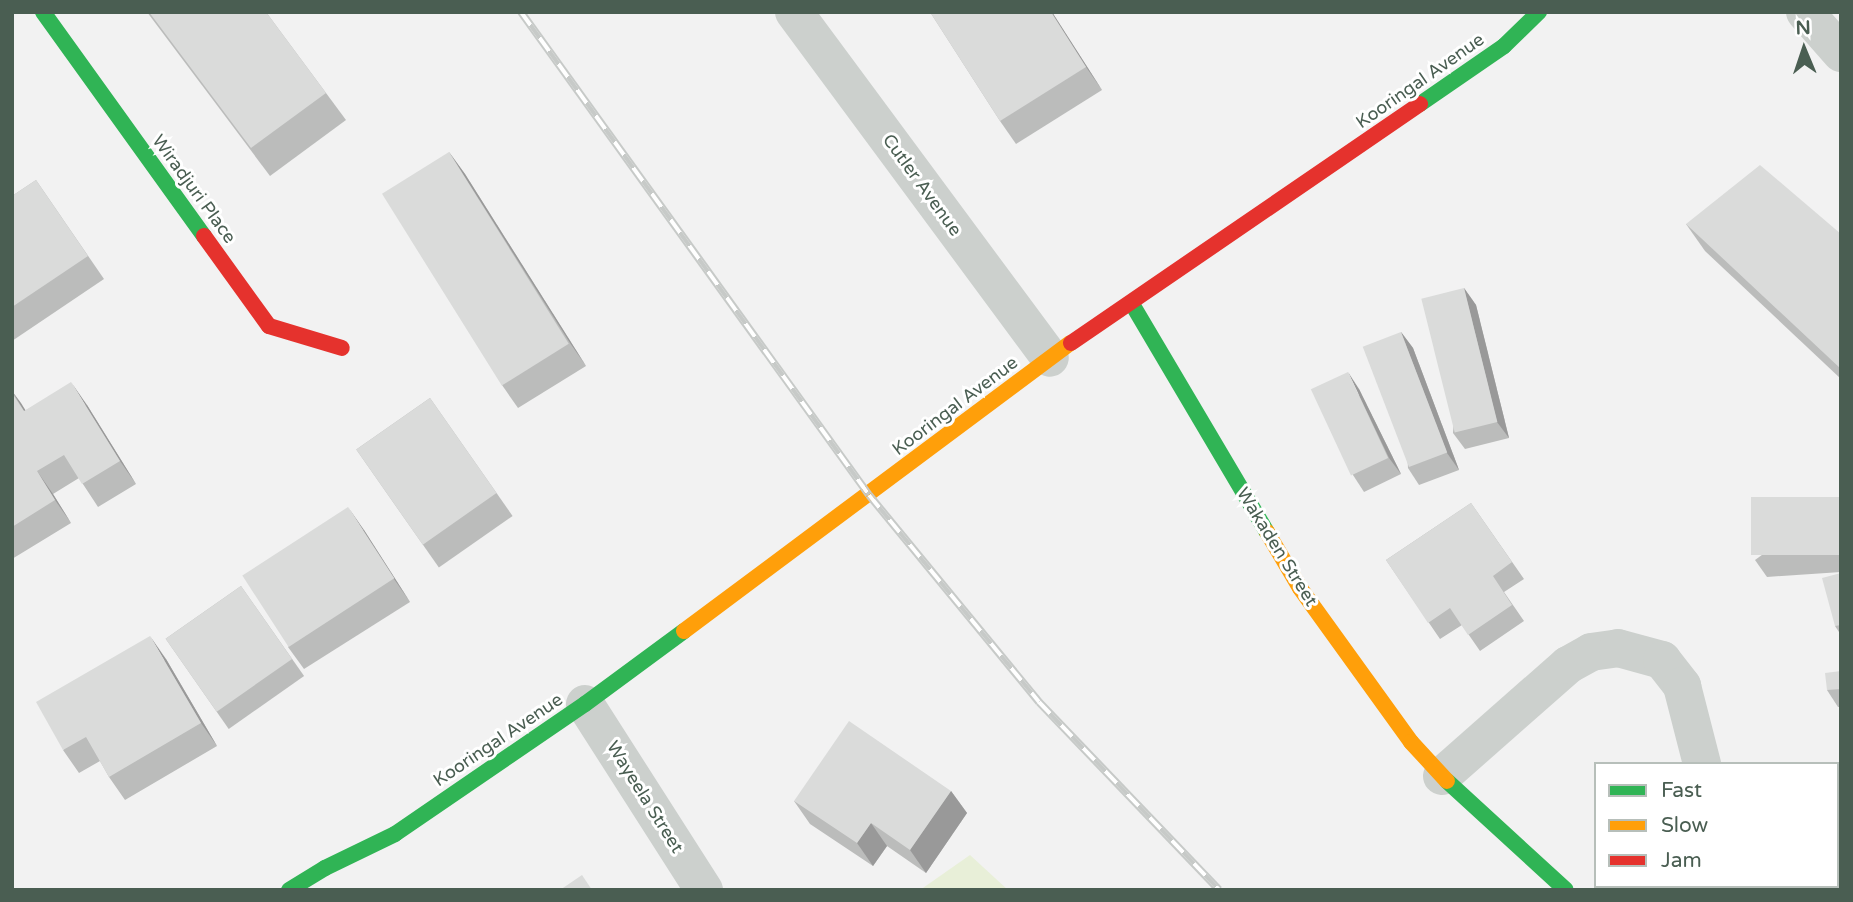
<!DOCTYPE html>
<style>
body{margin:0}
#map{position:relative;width:1853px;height:902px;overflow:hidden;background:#f2f2f2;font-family:"Varela Round",sans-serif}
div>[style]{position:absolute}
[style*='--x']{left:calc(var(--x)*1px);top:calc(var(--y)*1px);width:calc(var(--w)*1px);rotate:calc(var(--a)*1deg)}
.green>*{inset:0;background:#e8efd8}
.street>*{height:38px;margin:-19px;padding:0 19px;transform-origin:19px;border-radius:19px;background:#ccd0cd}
.fast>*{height:16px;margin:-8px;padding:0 8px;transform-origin:8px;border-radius:8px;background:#30b455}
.slow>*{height:16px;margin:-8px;padding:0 8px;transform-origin:8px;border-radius:8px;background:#ff9f0a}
.jam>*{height:16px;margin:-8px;padding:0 8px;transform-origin:8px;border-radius:8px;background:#e5322d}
.rail>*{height:8px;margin-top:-4px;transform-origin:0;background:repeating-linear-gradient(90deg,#fff 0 16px,#c7cac8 0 32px);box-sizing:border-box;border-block:2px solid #c7cac8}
.wall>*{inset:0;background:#bbbcbb;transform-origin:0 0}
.shaded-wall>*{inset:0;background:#999}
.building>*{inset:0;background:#dadbda;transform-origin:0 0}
span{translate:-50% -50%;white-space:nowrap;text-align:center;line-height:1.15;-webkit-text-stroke:6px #fff;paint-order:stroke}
.street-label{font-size:18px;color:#4a5e52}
.frame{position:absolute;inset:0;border:14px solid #4a5e52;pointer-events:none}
.legend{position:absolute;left:1594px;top:762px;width:245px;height:126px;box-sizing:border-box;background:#fff;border:2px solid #b7bfba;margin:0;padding:9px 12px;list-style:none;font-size:21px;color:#4a5e52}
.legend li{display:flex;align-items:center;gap:14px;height:35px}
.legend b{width:35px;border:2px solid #b7bfba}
.north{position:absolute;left:1769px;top:14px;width:70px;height:70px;-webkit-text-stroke:5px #fff;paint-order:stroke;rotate:358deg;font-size:19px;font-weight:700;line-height:28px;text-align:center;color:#4a5e52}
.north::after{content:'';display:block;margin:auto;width:24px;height:32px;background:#4a5e52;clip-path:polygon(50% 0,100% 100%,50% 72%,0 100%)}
</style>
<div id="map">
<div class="green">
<div style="clip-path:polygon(970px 855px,1008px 890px,920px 890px)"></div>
</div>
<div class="street">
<div style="--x:794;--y:12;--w:430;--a:53.5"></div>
<div style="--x:1805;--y:12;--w:55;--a:48.7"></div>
<div style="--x:585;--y:704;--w:221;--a:57.4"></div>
<div style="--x:1442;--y:776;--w:168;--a:-41.4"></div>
<div style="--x:1568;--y:665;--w:26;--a:-29"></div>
<div style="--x:1591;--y:652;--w:27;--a:-8"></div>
<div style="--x:1618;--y:648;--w:46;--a:15.3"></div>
<div style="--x:1662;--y:660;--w:33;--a:52"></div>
<div style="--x:1682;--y:686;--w:81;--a:75.6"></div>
<div style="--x:1721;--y:886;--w:4;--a:76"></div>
</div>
<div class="fast">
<div style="--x:43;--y:12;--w:276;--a:54.3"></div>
<div style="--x:1420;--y:104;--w:102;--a:-34.6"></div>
<div style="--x:1504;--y:46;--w:49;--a:-44.2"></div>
<div style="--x:1132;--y:304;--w:265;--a:59.4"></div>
<div style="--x:1447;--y:781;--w:161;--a:42.5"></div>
<div style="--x:289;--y:890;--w:42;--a:-31.4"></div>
<div style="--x:325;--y:868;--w:78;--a:-25.9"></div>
<div style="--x:395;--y:834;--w:230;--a:-34.4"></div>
<div style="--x:585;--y:704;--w:123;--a:-36.4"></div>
</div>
<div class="slow">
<div style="--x:1267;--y:532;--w:65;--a:59.5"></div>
<div style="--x:1300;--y:588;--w:190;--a:54.2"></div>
<div style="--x:1411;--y:742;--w:53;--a:47.3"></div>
<div style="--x:684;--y:631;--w:482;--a:-36.7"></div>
</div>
<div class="jam">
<div style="--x:204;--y:236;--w:111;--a:54.2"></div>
<div style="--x:269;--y:326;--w:76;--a:16.8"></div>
<div style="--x:1071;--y:343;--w:423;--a:-34.4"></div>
</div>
<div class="rail">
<div style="--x:521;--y:12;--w:595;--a:54.23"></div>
<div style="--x:869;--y:495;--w:268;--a:50.6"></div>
<div style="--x:1039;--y:702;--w:260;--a:46.2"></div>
</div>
<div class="wall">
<div style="clip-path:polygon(147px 12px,266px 12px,346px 120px,270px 176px)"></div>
<div style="clip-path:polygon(930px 12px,1052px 12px,1102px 90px,1016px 144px,1000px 121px)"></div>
<div style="clip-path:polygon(449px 152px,465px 174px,586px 366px,518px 408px,502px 385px)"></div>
<div style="clip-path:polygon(36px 180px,104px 279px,12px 341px,12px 196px)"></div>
<div style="clip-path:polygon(1686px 224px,1841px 234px,1841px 379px,1705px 251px)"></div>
<div style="clip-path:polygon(1464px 288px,1476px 305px,1509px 438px,1465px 449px,1453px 433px)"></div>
<div style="clip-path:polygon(1401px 332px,1413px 348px,1459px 470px,1419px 485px,1408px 468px)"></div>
<div style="clip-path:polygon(1359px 389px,1401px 474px,1364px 492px,1353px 475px)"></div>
<div style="clip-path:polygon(12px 391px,25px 410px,87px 405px,136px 484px,98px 507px,79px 478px,53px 494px,71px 523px,12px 559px)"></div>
<div style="left:430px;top:398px;width:144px;height:90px;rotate:55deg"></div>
<div style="clip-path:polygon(1841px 497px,1841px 572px,1767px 577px,1755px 560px)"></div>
<div style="clip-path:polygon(1471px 503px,1524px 579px,1504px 592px,1524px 621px,1480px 651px,1462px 625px,1440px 639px,1386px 560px)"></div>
<div style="clip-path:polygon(364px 530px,410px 602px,304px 669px,288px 647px)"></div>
<div style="clip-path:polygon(1841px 573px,1841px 635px,1835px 626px)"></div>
<div style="left:241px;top:586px;width:110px;height:92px;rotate:55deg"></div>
<div style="clip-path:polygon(166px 659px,217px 746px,125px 800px,109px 777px,100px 761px,79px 773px,63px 750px)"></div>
<div style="clip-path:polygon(1841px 671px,1841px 707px,1838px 707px,1827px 690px)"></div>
<div style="clip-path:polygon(951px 791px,967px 813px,926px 873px,887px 846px,873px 866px,810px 824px,794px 801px)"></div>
</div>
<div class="shaded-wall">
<div style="clip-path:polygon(1051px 12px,1052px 12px,1102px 90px,1086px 67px)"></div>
<div style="clip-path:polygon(449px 152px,465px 174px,586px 366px,570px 343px)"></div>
<div style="clip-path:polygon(1464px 288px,1476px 305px,1509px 438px,1497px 422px)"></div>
<div style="clip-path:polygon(1401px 332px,1413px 348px,1459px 470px,1447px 453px)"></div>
<div style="clip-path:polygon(1348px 372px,1359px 389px,1401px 474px,1389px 458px)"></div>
<div style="clip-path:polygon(71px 382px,87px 405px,136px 484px,120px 461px)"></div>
<div style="clip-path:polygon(12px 391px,21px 403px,40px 434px,24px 411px)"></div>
<div style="clip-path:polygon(37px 471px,53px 494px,71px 523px,55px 500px)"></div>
<div style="clip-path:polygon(348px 507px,364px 530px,410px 602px,394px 579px)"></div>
<div style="clip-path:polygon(150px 636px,166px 659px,217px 746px,201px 723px)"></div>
<div style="clip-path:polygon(951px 791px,967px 813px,926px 873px,910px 850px)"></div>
<div style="clip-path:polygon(871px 823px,887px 846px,873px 866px,857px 843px)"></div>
</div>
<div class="building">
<div style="clip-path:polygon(149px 12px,266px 12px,326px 93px,251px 148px)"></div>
<div style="clip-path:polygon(930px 12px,1051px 12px,1086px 67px,1000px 121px)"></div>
<div style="left:449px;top:152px;width:226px;height:79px;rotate:58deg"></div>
<div style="clip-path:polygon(1760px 165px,1841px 234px,1841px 369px,1686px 224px)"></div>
<div style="clip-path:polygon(36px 180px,88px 256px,12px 307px,12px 196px)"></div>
<div style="left:1464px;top:288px;width:138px;height:44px;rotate:76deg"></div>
<div style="left:1401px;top:332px;width:129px;height:41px;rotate:69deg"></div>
<div style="left:1348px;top:372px;width:95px;height:41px;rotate:65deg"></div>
<div style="clip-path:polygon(71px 382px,120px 461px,82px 484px,64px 455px,37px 471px,55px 500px,12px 527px,12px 393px,24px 411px)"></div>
<div style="left:430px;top:398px;width:116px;height:90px;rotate:55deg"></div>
<div style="left:1841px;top:497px;width:58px;height:90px;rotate:90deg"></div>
<div style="clip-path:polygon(1471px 503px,1512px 562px,1493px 576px,1512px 605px,1468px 635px,1450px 608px,1428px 623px,1386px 560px)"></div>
<div style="left:348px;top:507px;width:85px;height:126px;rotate:57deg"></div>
<div style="clip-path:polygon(1841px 573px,1841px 625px,1835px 626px,1822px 578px)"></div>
<div style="left:241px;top:586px;width:89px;height:92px;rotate:55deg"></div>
<div style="clip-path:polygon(150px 636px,201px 723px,109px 777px,86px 737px,63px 750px,36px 702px)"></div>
<div style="clip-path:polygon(1841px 671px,1841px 689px,1827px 690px,1825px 673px)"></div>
<div style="clip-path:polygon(849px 721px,951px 791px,910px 850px,871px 823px,857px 843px,794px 801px)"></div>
<div style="clip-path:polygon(582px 875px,592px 890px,560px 890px)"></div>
</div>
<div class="street-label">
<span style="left:1420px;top:81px;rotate:-35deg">Kooringal Avenue</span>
<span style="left:922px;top:185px;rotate:54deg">Cutler Avenue</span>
<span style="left:194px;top:189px;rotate:54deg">Wiradjuri Place</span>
<span style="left:955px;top:406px;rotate:-37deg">Kooringal Avenue</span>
<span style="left:1277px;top:547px;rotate:58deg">Wakaden Street</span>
<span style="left:498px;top:740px;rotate:-34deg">Kooringal Avenue</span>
<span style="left:645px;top:797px;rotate:58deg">Wayeela Street</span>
</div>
<div class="frame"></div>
<ul class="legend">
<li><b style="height:9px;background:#30b455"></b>Fast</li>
<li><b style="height:9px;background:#ff9f0a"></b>Slow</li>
<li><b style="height:9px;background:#e5322d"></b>Jam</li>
</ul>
<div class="north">N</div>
</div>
